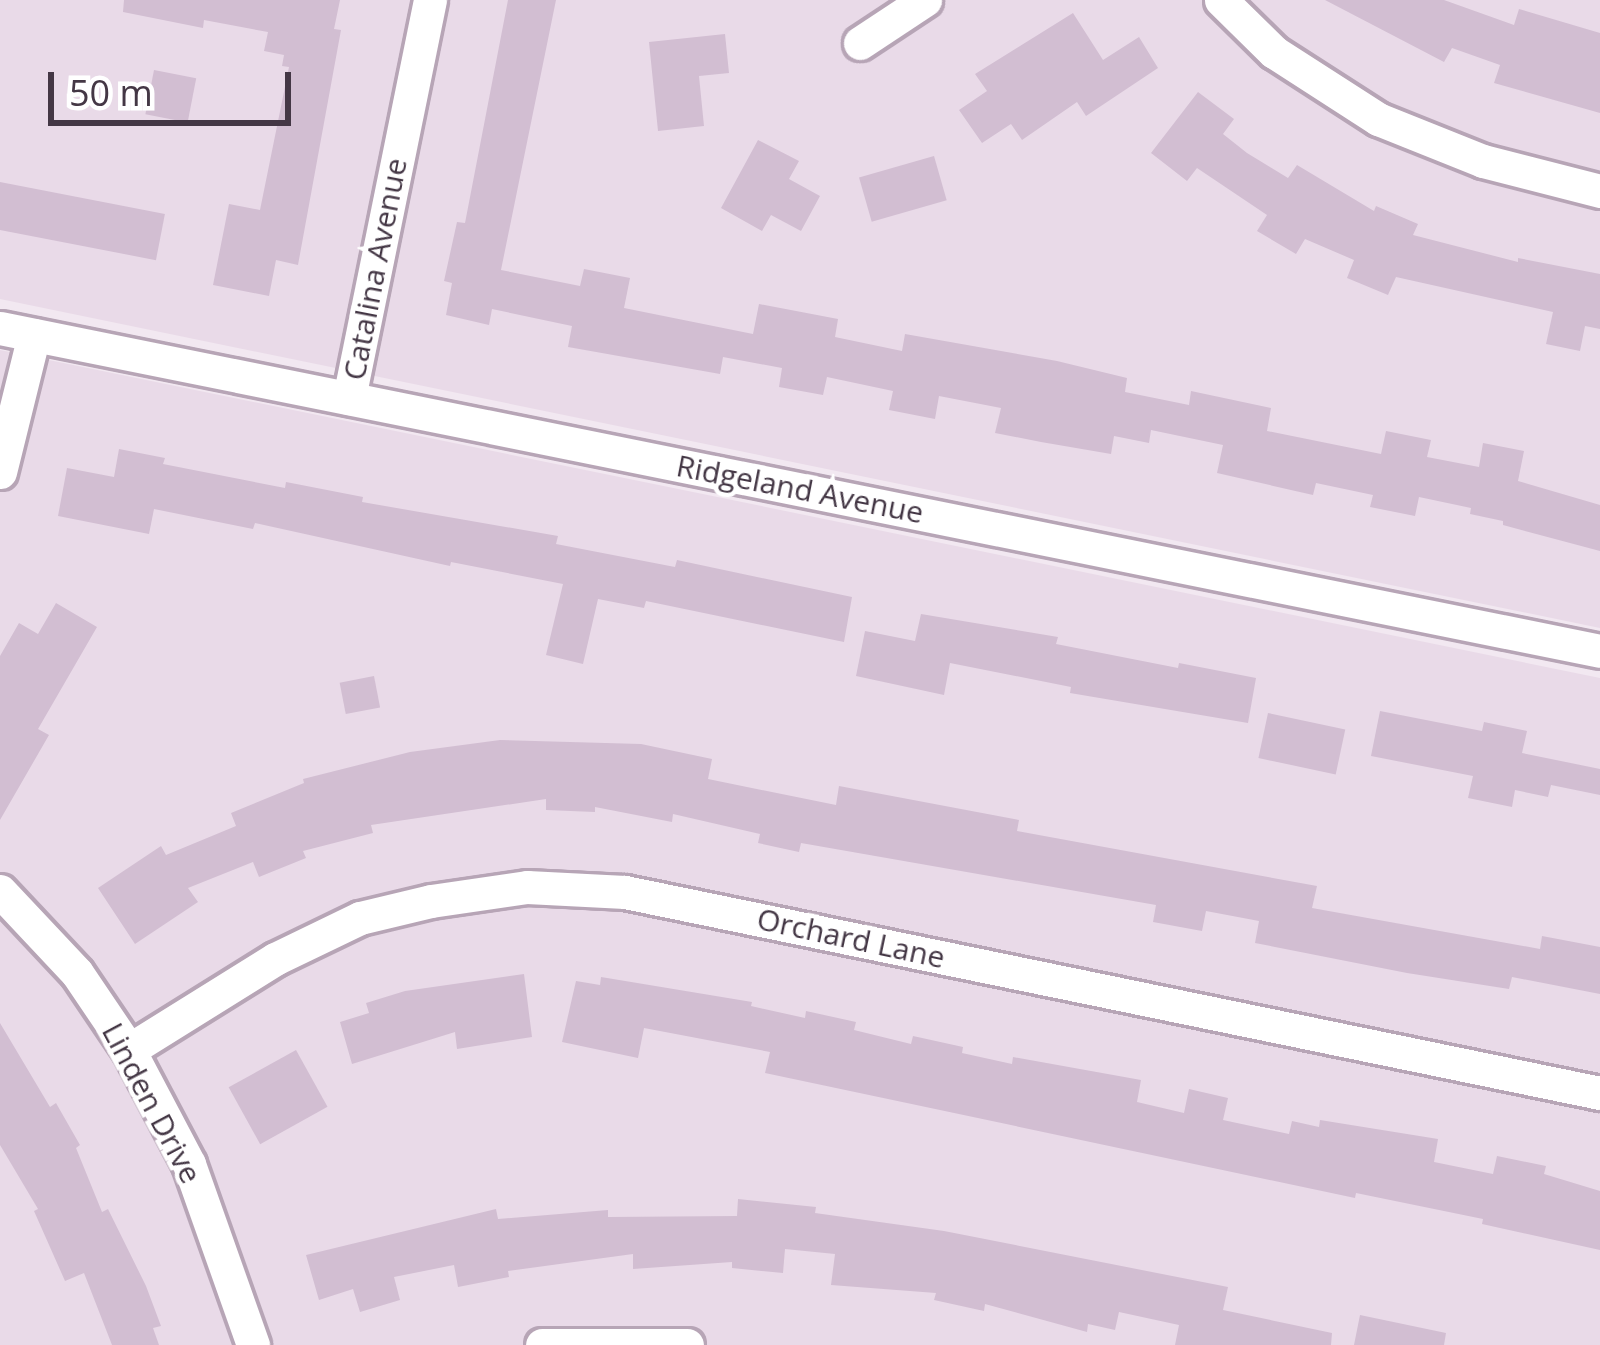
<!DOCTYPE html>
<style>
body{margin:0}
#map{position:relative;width:1600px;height:1345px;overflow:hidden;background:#f2e8f1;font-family:"Open Sans",sans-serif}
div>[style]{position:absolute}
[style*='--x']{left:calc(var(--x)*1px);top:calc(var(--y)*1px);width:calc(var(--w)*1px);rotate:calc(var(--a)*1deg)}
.residential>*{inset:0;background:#e9dae8}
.building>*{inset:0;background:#d2bed2;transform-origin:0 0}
.roads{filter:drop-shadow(3px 0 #b7a5b6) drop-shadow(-3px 0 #b7a5b6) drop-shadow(0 3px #b7a5b6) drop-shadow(0 -3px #b7a5b6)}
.minor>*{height:33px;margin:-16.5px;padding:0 16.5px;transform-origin:16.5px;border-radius:16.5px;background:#fff}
span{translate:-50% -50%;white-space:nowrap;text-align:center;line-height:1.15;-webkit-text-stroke:9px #fff;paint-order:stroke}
.street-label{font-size:30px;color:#443745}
.scale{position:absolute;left:48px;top:72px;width:243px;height:54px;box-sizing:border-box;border:6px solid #443745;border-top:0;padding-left:15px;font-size:36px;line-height:42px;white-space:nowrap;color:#443745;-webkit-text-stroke:9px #fff;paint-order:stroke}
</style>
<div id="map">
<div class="residential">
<div style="clip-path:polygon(0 0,1600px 0,1600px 628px,0 299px)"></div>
<div style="clip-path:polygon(0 350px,1600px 678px,1600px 1345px,0 1345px)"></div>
</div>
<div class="building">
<div style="clip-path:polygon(124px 0,340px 0,334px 29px,341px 30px,298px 265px,276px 260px,269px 296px,213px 285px,229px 204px,260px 210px,289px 67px,282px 66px,284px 55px,264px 51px,268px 32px,204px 20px,203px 28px,123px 12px)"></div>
<div style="clip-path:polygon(508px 0,556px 0,501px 270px,580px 286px,584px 269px,630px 278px,624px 308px,753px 334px,759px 304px,838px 319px,835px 337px,902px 351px,905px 334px,1057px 361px,1127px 378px,1125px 392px,1189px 405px,1191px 391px,1271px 408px,1267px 431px,1381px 454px,1386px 431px,1431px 440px,1427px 457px,1479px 467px,1483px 443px,1524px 451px,1518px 481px,1600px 505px,1600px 551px,1503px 525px,1503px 521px,1470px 514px,1471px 508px,1419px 497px,1415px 516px,1370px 507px,1373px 495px,1316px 483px,1313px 495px,1217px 473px,1223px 445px,1151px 430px,1149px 443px,1114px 436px,1111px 454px,1041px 442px,995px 433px,1001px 408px,939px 396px,935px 419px,889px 410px,893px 391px,827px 377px,823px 395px,779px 387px,782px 368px,723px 357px,720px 374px,568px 347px,572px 326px,492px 309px,489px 325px,446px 315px,452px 283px,444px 281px,457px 222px,465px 223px)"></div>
<div style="clip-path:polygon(1325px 0,1444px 0,1514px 25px,1519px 9px,1600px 33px,1600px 113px,1494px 83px,1500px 65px,1452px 48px,1444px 62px)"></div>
<div style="clip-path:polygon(1073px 13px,1103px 60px,1139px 37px,1158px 68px,1086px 116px,1077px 102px,1022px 140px,1011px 124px,982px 143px,959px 110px,987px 91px,975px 74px)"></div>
<div style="clip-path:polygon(725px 34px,729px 73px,699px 76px,704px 126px,658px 131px,649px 42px)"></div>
<div style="left:154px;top:70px;width:43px;height:45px;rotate:11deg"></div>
<div style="clip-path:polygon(1198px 92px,1234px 119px,1223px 134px,1247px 153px,1288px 178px,1297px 165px,1374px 211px,1376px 206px,1418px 224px,1413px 235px,1518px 262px,1518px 258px,1600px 274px,1600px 329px,1585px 326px,1580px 351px,1546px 344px,1553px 312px,1396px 277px,1388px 295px,1347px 278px,1354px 260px,1305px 239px,1296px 254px,1257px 231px,1267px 215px,1197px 168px,1187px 181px,1151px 153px)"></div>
<div style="clip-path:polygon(758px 140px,799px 161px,789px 179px,820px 196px,801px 231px,771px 215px,762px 231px,721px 208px)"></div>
<div style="left:934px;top:156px;width:46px;height:78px;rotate:74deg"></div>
<div style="left:0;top:182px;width:168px;height:47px;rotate:11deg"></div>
<div style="clip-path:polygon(119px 449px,165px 458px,163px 464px,285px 488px,286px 482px,363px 497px,362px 502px,558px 536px,556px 544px,675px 567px,677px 560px,852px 597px,844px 642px,646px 601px,644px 608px,598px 599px,583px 664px,546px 655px,563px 584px,451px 562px,450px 566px,255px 523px,253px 529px,154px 509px,149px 534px,58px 516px,67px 468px,114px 477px)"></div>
<div style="clip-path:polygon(56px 603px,97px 627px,38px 729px,49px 735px,0 820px,0 656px,19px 623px,38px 634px)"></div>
<div style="clip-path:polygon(921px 614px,1058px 637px,1056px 644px,1178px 668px,1179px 663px,1256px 678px,1248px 723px,1070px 693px,1071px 687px,950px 663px,944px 695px,856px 676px,865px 631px,915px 641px)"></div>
<div style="left:374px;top:676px;width:32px;height:35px;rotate:79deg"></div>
<div style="clip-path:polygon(1380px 711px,1482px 731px,1484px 722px,1527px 731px,1522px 753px,1600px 769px,1600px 795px,1551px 785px,1548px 797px,1515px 790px,1512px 807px,1468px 798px,1473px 776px,1371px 756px)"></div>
<div style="left:1268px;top:713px;width:79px;height:46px;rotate:12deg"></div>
<div style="clip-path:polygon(500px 740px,641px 744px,712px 759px,708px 779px,836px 805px,839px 786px,1019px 820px,1017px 831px,1317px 886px,1312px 908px,1540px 949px,1542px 936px,1600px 947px,1600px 994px,1512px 977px,1509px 989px,1407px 973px,1255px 943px,1259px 921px,1206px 911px,1202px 931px,1153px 922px,1156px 905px,801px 843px,799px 852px,758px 843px,760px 834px,673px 814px,672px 822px,595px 807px,595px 812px,546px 810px,546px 799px,371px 825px,373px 833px,303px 851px,306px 858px,259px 877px,253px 862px,188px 888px,198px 902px,135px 944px,98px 888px,161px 846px,166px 855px,236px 826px,231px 813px,304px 783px,303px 779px,410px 752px)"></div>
<div style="clip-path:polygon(524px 974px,532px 1037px,457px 1049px,455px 1032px,352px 1064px,340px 1022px,369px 1013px,366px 1003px,405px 991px)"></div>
<div style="clip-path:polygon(601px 977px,752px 1002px,751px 1006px,805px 1018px,806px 1011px,856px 1022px,854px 1030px,911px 1044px,913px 1036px,963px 1047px,962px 1053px,1012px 1064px,1013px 1057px,1141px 1080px,1137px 1102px,1184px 1113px,1189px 1089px,1228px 1098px,1223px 1120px,1289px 1134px,1292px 1121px,1319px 1127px,1320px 1120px,1438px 1139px,1434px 1162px,1493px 1174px,1497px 1156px,1546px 1166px,1544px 1174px,1600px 1191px,1600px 1250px,1482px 1224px,1483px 1219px,1356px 1193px,1355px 1198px,765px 1073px,770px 1052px,644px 1028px,638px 1058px,562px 1042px,576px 981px,600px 985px)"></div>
<div style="clip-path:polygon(0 1023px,50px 1107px,56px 1103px,80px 1145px,76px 1148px,102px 1212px,108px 1209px,146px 1286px,161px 1326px,153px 1328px,159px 1345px,112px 1345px,84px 1273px,65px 1281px,34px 1211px,38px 1209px,0 1145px)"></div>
<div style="left:296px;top:1050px;width:65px;height:77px;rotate:61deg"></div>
<div style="clip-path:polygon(738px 1199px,816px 1207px,815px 1213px,944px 1231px,1228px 1287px,1223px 1310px,1332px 1333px,1331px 1345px,1175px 1345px,1179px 1325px,1119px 1312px,1115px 1330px,1088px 1324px,1087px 1332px,985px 1304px,984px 1311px,934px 1300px,936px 1293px,831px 1285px,835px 1254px,785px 1249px,783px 1273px,732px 1268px,732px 1262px,633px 1269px,633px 1254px,508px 1271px,509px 1277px,458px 1287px,454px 1265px,394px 1277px,400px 1300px,360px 1312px,353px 1289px,319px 1300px,306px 1255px,496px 1209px,498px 1219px,608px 1210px,608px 1217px,737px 1216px)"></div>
<div style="clip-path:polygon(1360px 1315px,1446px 1333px,1444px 1345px,1354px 1345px)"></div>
</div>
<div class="roads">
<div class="minor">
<div style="--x:1221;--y:0;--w:74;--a:44.5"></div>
<div style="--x:1274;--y:52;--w:124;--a:32.8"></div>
<div style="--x:1378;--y:119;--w:113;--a:21.8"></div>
<div style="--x:1483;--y:161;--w:121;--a:14.4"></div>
<div style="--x:860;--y:43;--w:78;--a:-33.5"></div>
<div style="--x:0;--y:328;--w:1632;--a:11.41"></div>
<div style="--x:349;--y:398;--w:406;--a:-78.5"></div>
<div style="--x:0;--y:472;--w:141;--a:-76.1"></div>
<div style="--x:0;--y:891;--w:112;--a:46.8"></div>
<div style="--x:77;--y:973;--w:93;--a:56"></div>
<div style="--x:129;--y:1050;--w:129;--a:62.2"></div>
<div style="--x:189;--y:1164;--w:192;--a:70.5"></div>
<div style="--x:129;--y:1050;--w:172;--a:-31.9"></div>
<div style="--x:275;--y:959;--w:94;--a:-25.8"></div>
<div style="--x:360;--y:918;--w:73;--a:-13.5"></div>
<div style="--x:431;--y:901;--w:97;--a:-8.3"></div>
<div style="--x:527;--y:887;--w:98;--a:2.9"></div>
<div style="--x:625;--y:892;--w:996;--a:11.65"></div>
<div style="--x:542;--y:1345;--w:145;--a:0"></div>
</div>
</div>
<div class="street-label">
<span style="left:375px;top:269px;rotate:-79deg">Catalina Avenue</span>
<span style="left:800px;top:489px;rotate:11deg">Ridgeland Avenue</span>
<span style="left:851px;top:938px;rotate:12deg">Orchard Lane</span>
<span style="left:152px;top:1103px;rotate:62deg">Linden Drive</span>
</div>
<div class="scale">50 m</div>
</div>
